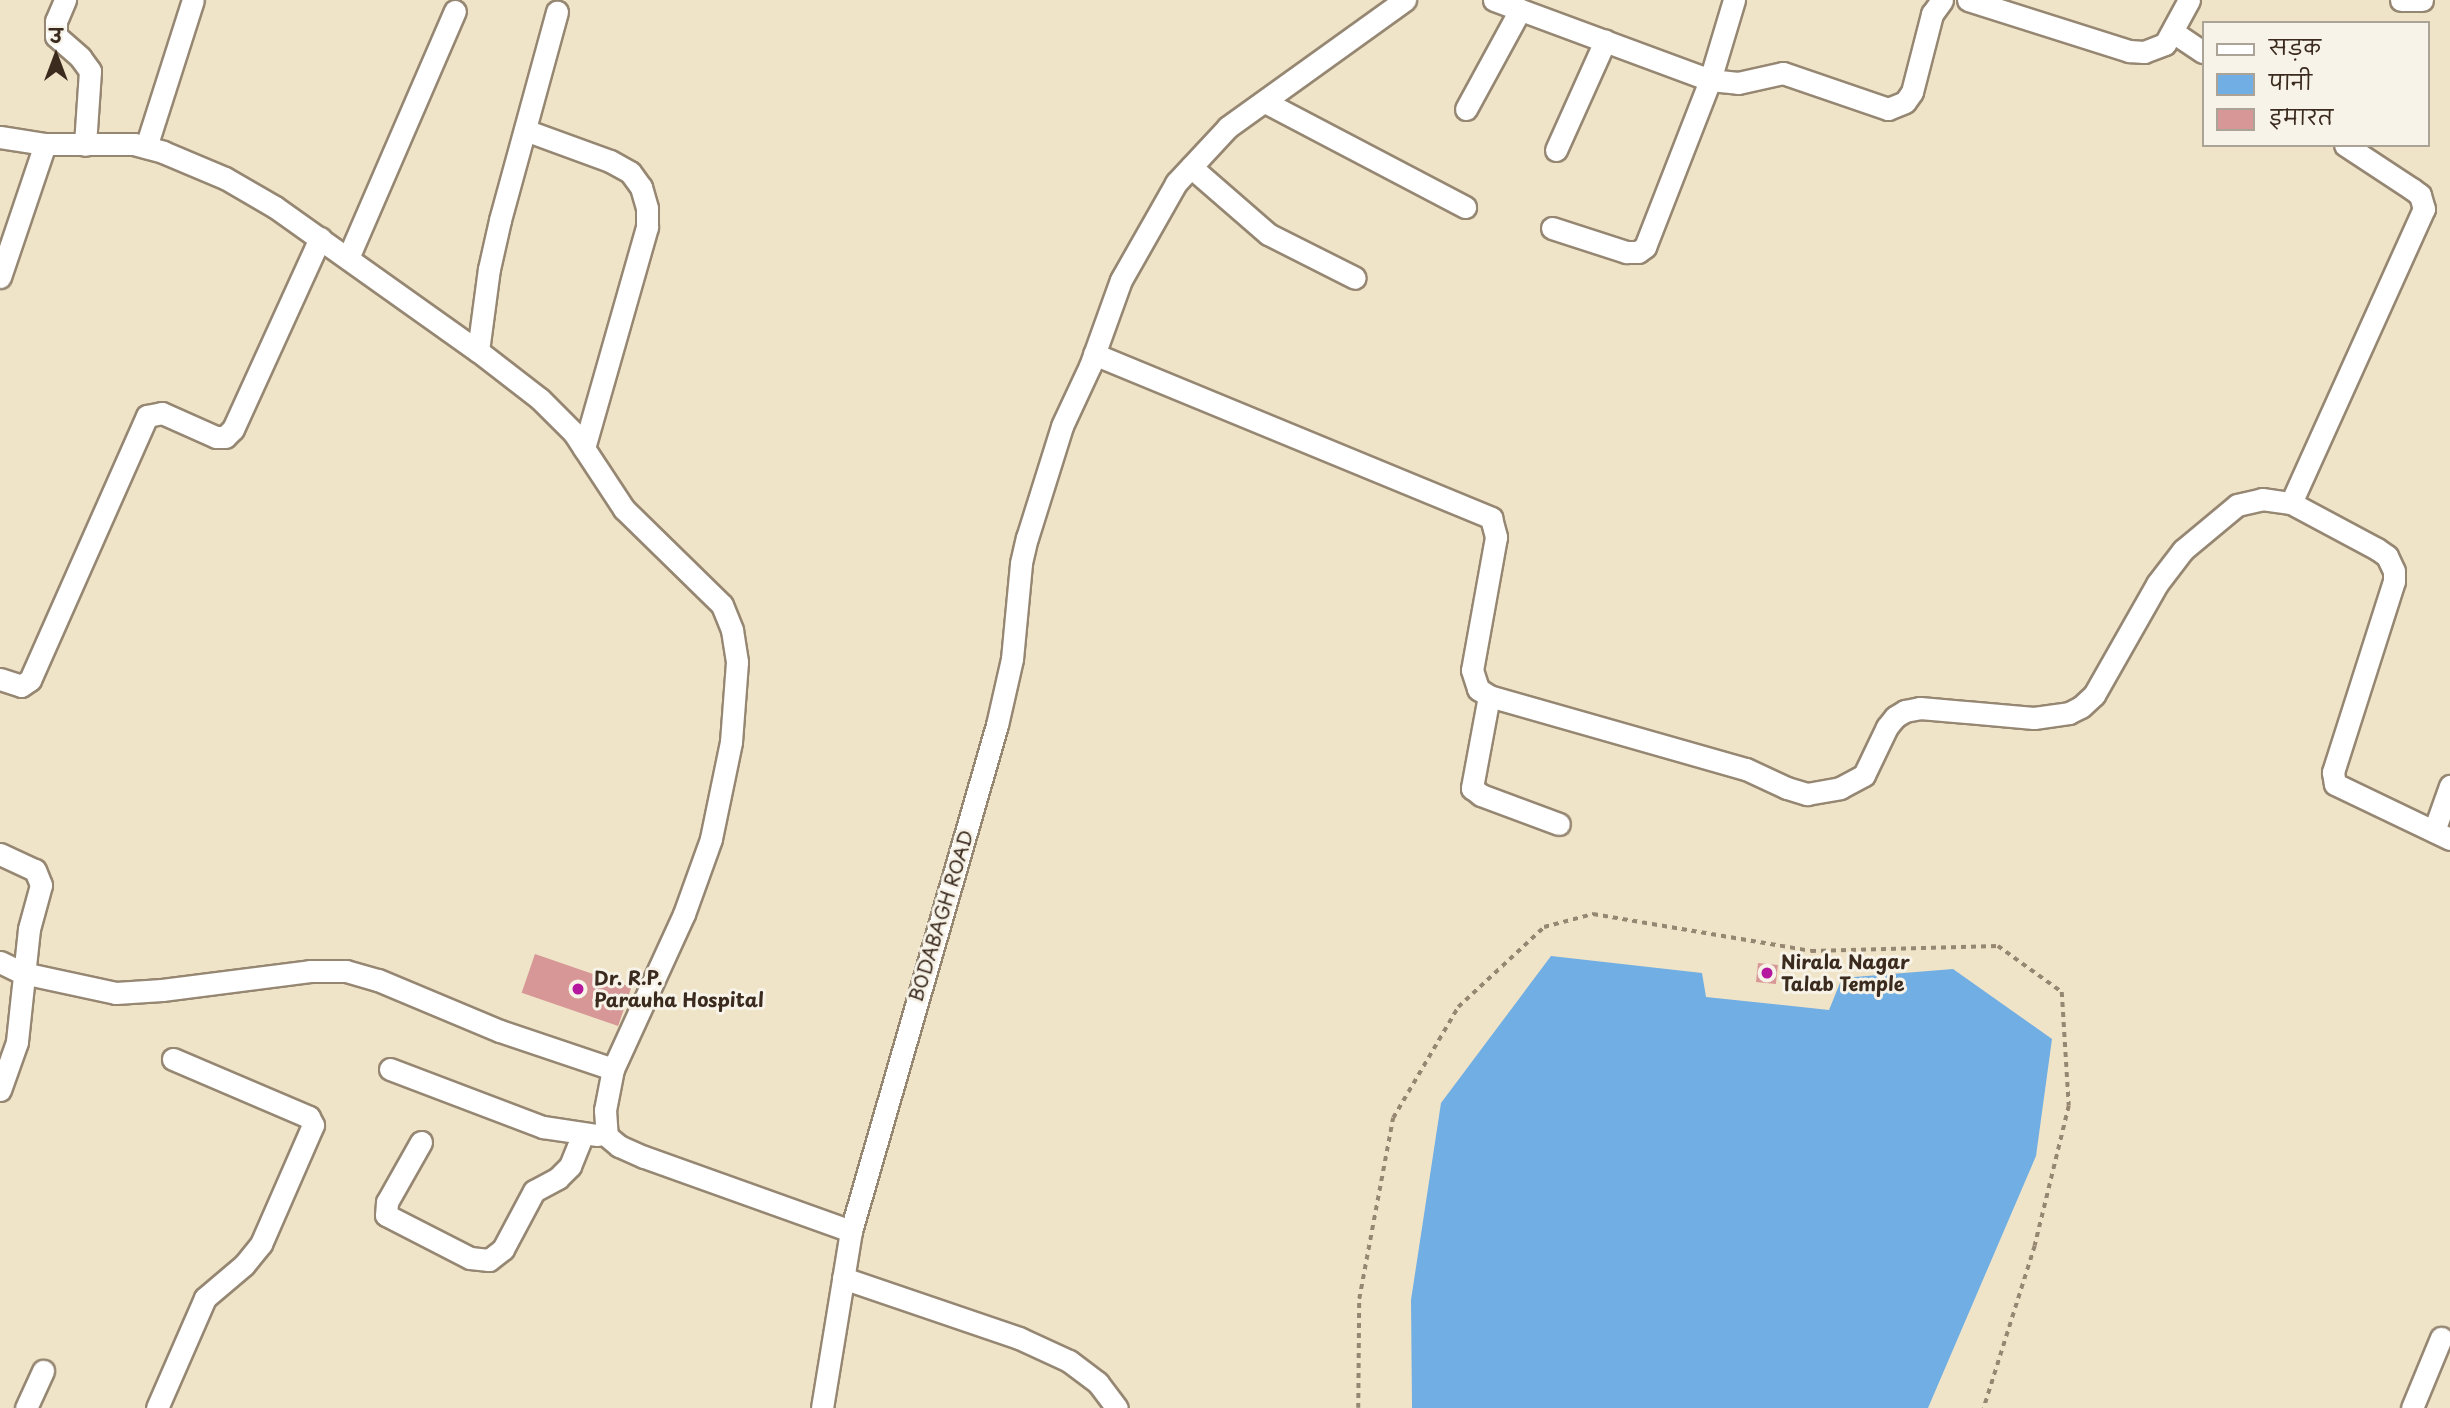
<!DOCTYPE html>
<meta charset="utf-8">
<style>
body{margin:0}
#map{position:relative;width:2450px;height:1408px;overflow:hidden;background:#f0e4c8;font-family:"Playpen Sans","Playpen Sans Deva",sans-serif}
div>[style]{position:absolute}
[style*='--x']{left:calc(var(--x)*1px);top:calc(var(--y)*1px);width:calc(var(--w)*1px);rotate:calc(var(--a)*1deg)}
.water>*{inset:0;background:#70aee3}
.building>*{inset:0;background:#d69796;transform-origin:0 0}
.path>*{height:3.5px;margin-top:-1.75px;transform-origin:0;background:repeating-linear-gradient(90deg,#968773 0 5px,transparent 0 10px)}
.roads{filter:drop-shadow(2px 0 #968773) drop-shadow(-2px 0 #968773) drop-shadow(0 2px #968773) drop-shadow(0 -2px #968773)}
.minor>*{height:21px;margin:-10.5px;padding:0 10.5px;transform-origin:10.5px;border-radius:10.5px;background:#fff}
.dots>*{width:19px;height:19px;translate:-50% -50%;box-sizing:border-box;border:4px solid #f7f3e8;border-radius:50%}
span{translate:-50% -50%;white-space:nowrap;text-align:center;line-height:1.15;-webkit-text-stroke:6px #f7f3e8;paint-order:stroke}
.street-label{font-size:19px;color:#3b2a1e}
.poi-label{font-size:19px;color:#3b2a1e;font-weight:700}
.left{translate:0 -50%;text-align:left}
.legend{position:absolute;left:2202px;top:21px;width:228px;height:126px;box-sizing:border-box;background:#f7f3e8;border:2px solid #aca397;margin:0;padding:9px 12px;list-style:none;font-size:21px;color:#3b2a1e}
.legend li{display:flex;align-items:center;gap:14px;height:35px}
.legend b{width:35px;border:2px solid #aca397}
.north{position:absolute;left:21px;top:21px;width:70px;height:70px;-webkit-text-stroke:5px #f7f3e8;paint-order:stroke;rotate:0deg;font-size:19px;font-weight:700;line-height:28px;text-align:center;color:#3b2a1e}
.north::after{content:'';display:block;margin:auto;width:24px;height:32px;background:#3b2a1e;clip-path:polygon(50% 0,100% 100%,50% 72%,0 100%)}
</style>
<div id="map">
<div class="water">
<div style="clip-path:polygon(1551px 956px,1702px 973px,1706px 997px,1829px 1010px,1842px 978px,1953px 969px,2052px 1039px,2036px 1156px,1928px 1408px,1412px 1408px,1411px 1300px,1441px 1103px)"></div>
</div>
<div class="building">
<div style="left:535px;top:954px;width:102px;height:41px;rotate:19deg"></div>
<div style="left:1758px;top:963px;width:20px;height:19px;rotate:6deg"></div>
</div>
<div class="path">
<div style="--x:1358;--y:1408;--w:109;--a:-89.5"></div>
<div style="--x:1359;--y:1299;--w:184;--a:-79.4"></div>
<div style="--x:1393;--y:1118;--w:129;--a:-59.6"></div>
<div style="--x:1458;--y:1007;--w:117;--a:-42.9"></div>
<div style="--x:1544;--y:927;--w:51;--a:-14.9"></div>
<div style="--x:1593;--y:914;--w:221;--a:9.6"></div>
<div style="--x:1811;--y:951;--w:187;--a:-1.5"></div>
<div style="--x:1998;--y:946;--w:79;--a:35.7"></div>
<div style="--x:2062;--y:992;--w:114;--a:86.5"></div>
<div style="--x:2069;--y:1106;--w:144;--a:103.7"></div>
<div style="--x:2035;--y:1246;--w:170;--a:107.5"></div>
</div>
<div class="roads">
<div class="minor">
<div style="--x:65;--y:0;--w:23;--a:113"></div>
<div style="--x:56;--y:21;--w:15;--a:90"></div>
<div style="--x:56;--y:36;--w:32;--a:41"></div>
<div style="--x:80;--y:57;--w:17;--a:54"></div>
<div style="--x:90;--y:71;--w:74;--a:93.9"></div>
<div style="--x:1494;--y:0;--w:230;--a:20.3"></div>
<div style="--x:1710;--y:80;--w:28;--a:6"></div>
<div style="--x:1738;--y:83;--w:46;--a:-12.5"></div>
<div style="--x:1783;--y:73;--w:111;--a:18.9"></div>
<div style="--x:1888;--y:109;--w:18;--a:-22"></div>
<div style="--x:1905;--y:102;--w:12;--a:-55"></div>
<div style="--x:1912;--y:92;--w:81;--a:-75.6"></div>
<div style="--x:1932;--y:14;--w:17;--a:-54"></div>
<div style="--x:1968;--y:0;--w:169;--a:17.6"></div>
<div style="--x:2129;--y:51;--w:15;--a:4"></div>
<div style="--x:2144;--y:52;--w:22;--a:-21"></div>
<div style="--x:2165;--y:44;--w:50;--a:-61.4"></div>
<div style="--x:2401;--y:0;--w:21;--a:0"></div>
<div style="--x:2173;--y:32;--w:36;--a:34"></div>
<div style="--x:1265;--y:102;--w:226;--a:27.7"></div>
<div style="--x:1466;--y:109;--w:113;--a:-61.4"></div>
<div style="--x:525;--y:130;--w:90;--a:20"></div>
<div style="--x:610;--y:161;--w:23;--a:29"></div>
<div style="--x:630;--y:172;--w:19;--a:54"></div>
<div style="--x:641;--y:187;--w:22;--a:74"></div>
<div style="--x:647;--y:208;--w:19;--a:90"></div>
<div style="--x:647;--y:227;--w:230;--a:105.9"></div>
<div style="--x:0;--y:137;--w:46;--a:8.8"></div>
<div style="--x:45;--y:144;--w:89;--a:0"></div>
<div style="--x:134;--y:144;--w:30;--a:15"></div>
<div style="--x:163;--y:152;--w:67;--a:22.8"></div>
<div style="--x:225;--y:178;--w:58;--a:30.1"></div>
<div style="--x:275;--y:207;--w:249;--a:35.4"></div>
<div style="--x:478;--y:351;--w:78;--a:37.7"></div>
<div style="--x:540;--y:399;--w:48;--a:45"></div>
<div style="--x:574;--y:433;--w:91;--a:56.7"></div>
<div style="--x:624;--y:509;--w:137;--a:44.4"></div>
<div style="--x:722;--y:605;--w:27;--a:68"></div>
<div style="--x:732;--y:630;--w:32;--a:81"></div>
<div style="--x:737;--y:662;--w:80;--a:94.3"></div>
<div style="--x:731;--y:742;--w:99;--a:101.7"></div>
<div style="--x:711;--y:839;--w:80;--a:109.8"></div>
<div style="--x:684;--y:914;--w:170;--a:114.6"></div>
<div style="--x:613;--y:1069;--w:42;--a:101"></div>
<div style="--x:605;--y:1110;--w:26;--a:86"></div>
<div style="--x:607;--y:1136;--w:16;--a:40"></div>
<div style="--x:619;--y:1146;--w:27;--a:24"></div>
<div style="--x:644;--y:1157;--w:220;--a:19.7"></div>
<div style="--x:146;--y:147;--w:154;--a:-72.3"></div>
<div style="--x:1556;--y:150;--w:120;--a:-65.8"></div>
<div style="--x:1191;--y:167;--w:102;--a:41"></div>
<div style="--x:1268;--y:234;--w:97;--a:26.8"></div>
<div style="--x:1552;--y:228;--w:78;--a:18"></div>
<div style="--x:1626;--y:252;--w:12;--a:0"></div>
<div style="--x:1638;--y:252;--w:9;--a:-36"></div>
<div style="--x:1645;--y:247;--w:179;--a:-68.7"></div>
<div style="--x:1710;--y:80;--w:84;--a:-73.3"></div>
<div style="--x:348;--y:258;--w:269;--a:-66.6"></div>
<div style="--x:0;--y:277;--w:140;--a:-71.3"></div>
<div style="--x:478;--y:351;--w:83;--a:-82.4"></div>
<div style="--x:489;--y:269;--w:50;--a:-77.3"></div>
<div style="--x:500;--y:220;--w:216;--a:-74.7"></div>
<div style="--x:1094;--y:354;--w:430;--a:22.4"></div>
<div style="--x:1491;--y:518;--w:20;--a:75"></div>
<div style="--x:1496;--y:537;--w:135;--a:100.2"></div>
<div style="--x:1472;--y:670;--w:20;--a:72"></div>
<div style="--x:1478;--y:689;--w:13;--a:32"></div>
<div style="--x:1489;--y:696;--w:267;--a:15.9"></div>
<div style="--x:1746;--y:769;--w:45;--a:24.9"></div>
<div style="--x:1787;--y:788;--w:21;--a:17"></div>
<div style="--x:1807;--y:794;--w:34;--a:-10"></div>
<div style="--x:1840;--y:788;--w:27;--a:-28"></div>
<div style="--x:1864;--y:775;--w:53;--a:-64.4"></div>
<div style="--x:1887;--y:727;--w:13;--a:-51"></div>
<div style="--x:1895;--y:717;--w:12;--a:-31"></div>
<div style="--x:1905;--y:711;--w:15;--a:-11"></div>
<div style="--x:1920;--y:708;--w:114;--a:5"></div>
<div style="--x:2034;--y:718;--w:35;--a:-8"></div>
<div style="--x:2069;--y:713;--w:13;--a:-27"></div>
<div style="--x:2081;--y:707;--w:18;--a:-43"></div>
<div style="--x:2094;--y:695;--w:128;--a:-60.4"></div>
<div style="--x:2157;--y:584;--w:43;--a:-52.6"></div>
<div style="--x:2183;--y:550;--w:70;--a:-39.8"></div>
<div style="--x:2237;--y:505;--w:26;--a:-13"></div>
<div style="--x:2262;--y:499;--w:29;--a:8"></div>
<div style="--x:2291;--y:503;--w:98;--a:28.1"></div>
<div style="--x:2377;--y:549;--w:12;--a:35"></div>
<div style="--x:2387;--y:556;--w:17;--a:65"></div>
<div style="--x:2394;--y:571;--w:10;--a:90"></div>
<div style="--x:2394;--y:581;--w:201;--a:107.7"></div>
<div style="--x:2333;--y:772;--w:12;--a:81"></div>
<div style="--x:2335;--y:784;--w:127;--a:25.6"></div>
<div style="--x:2291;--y:503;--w:323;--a:-65.7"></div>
<div style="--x:2424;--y:209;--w:15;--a:-106"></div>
<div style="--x:2420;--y:195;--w:10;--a:-143"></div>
<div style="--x:2412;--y:189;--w:80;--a:-146.7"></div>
<div style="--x:0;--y:679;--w:22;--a:18"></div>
<div style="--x:21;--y:686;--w:11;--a:-34"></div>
<div style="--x:30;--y:680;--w:289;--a:-66.1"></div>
<div style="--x:147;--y:416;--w:15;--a:-11"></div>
<div style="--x:162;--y:413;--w:59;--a:24"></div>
<div style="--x:216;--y:437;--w:9;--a:0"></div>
<div style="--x:225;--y:437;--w:11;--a:-45"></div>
<div style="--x:233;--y:429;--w:210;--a:-65.5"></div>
<div style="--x:1489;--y:696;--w:94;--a:100.5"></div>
<div style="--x:1472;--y:788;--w:11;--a:38"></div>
<div style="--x:1481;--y:795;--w:83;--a:20.4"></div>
<div style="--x:2434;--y:831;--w:48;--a:-70.4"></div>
<div style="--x:0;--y:854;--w:38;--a:25"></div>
<div style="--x:35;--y:870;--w:16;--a:68"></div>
<div style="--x:41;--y:885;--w:46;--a:105.3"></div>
<div style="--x:29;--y:929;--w:114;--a:96.1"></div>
<div style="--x:17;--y:1042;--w:51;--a:109.5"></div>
<div style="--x:0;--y:962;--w:25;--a:26"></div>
<div style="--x:23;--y:973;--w:95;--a:12.1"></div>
<div style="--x:116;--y:993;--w:46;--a:-3.7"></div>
<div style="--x:162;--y:990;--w:149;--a:-7.3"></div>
<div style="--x:310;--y:971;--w:36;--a:0"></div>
<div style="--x:346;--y:971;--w:33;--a:16"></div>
<div style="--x:378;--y:980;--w:132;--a:22.7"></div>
<div style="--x:500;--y:1031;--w:119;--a:18.6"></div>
<div style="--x:390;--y:1069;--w:164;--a:20.8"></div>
<div style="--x:543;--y:1127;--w:55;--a:8.4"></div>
<div style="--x:421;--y:1142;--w:69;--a:119.5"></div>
<div style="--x:387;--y:1202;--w:13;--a:94"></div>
<div style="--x:386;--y:1215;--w:94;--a:27.1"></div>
<div style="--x:470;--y:1258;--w:19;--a:6"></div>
<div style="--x:489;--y:1260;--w:18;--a:-38"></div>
<div style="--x:503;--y:1249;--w:66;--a:-61.9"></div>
<div style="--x:534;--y:1191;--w:27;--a:-28"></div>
<div style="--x:558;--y:1178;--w:17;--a:-45"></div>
<div style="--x:570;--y:1166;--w:35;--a:-68"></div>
<div style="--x:843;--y:1278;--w:186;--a:18.8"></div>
<div style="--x:1019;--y:1338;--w:55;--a:24.7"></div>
<div style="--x:1069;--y:1361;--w:36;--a:37"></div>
<div style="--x:1098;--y:1383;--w:31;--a:53"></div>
<div style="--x:26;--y:1408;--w:41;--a:-65.3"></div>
<div style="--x:157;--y:1408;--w:120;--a:-66.4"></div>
<div style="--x:205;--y:1298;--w:51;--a:-40.2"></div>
<div style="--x:244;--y:1265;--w:27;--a:-51"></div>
<div style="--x:261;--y:1244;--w:130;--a:-66.4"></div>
<div style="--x:313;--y:1125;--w:9;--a:-117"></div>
<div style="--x:309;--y:1117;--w:148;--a:-156.9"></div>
<div style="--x:822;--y:1408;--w:179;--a:-80.7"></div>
<div style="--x:851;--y:1231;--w:527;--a:-73.91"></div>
<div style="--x:997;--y:725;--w:68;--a:-77.2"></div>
<div style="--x:1012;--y:659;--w:96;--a:-84.6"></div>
<div style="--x:1021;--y:563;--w:26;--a:-77"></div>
<div style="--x:1027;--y:538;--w:117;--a:-72.6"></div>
<div style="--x:1062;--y:426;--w:66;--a:-65"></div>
<div style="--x:1090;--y:366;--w:91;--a:-70.2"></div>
<div style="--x:1121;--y:280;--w:112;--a:-60.4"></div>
<div style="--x:1176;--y:183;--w:76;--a:-47.1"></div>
<div style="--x:1228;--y:127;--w:218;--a:-35.7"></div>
<div style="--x:2412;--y:1408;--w:76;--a:-67.5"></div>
</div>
</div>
<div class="dots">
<div style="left:1767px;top:973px;background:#b5179e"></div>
<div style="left:578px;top:989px;background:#b5179e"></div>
</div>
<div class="street-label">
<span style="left:941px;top:916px;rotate:-73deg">BODABAGH ROAD</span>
</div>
<div class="poi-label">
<span class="left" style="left:1781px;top:973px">Nirala Nagar<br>Talab Temple</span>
<span class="left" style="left:594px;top:989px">Dr. R.P.<br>Parauha Hospital</span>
</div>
<ul class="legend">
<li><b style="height:9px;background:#fff"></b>सड़क</li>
<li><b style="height:19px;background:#70aee3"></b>पानी</li>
<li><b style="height:19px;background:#d69796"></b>इमारत</li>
</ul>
<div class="north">उ</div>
</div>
